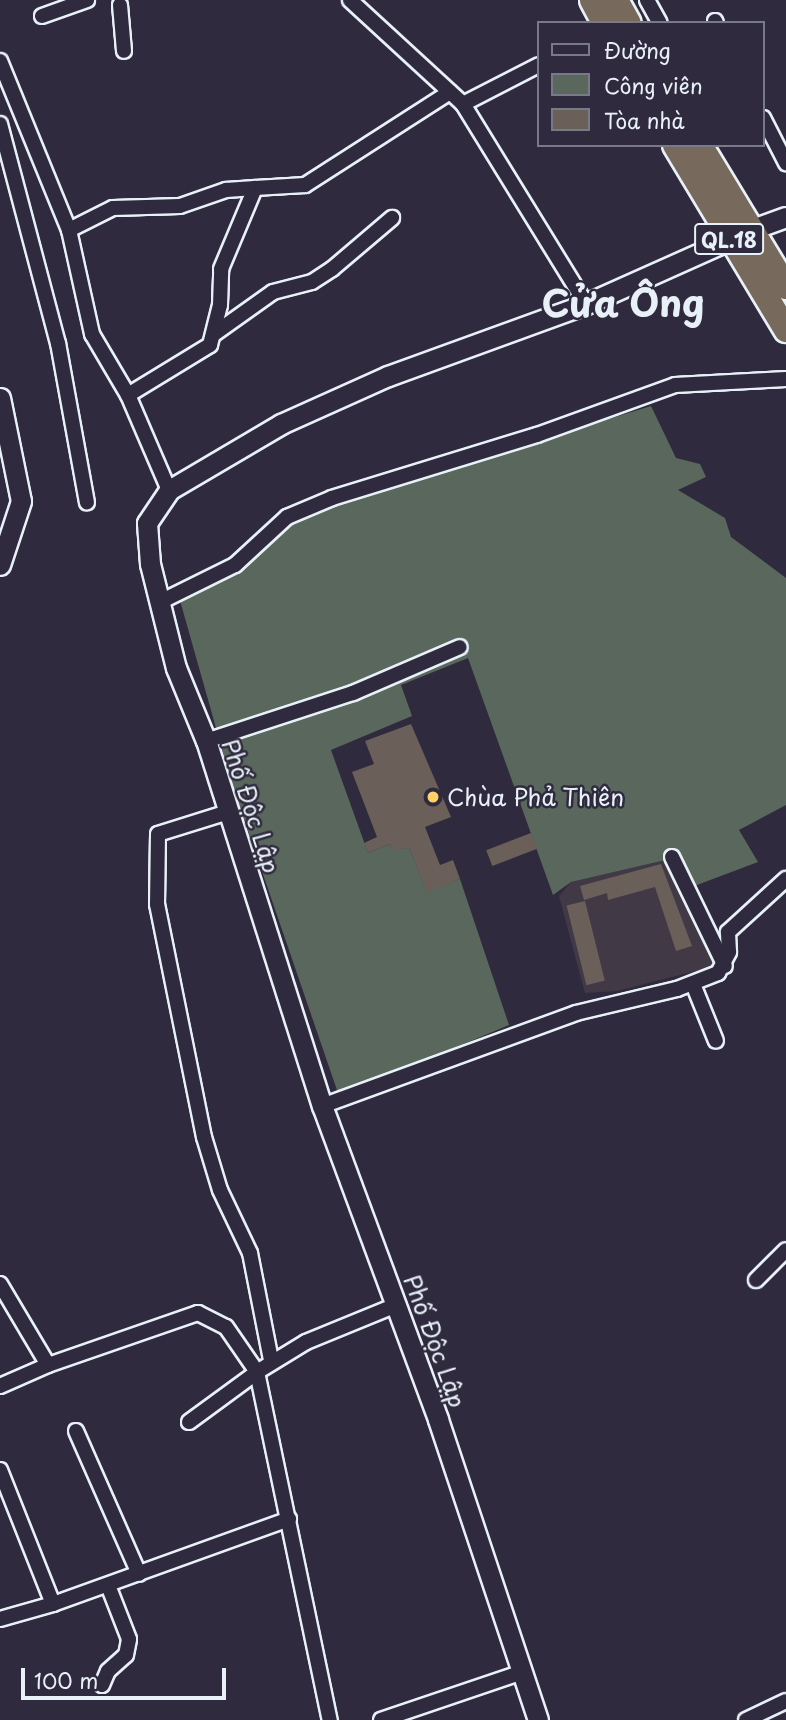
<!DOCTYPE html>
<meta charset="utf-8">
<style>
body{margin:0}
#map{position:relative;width:786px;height:1720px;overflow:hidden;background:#2f2a3d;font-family:"Playpen Sans",sans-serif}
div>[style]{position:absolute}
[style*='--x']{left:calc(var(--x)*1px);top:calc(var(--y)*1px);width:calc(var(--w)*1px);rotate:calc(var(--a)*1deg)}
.built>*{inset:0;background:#413a46}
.green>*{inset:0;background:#5a675c}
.building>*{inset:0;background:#6b5f5a;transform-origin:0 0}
.roads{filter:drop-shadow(2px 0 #e8f1f8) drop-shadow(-2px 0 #e8f1f8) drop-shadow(0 2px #e8f1f8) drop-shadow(0 -2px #e8f1f8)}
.minor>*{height:14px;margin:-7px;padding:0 7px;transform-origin:7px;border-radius:7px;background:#2f2a3d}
.tertiary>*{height:19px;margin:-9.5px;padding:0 9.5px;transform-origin:9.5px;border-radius:9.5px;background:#2f2a3d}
.trunk>*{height:24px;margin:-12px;padding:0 12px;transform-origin:12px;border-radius:12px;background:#77695c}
.dots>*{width:19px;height:19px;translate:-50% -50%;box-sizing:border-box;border:4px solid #2f2a3d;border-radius:50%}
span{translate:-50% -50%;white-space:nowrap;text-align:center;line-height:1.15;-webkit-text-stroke:5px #2f2a3d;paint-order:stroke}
.shield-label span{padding:2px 5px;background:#2f2a3d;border:2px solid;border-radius:5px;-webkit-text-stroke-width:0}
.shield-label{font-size:21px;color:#e8f1f8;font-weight:700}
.poi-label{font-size:23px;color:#e8f1f8}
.left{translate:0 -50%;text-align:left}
.street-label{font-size:23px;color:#e8f1f8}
.town-label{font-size:37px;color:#e8f1f8;font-weight:700}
.legend{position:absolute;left:537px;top:21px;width:228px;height:126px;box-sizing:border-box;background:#2f2a3d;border:2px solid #797a88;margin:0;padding:9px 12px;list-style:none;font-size:21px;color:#e8f1f8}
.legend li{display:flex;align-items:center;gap:14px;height:35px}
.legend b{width:35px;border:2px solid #797a88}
.scale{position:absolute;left:21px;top:1668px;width:205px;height:32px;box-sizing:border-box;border:4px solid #e8f1f8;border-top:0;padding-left:9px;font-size:21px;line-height:24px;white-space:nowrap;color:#e8f1f8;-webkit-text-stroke:5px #2f2a3d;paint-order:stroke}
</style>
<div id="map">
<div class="built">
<div style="clip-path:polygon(670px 859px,716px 959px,711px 967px,617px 991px,585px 993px,559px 896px,571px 882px)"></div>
</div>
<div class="green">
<div style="clip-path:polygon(651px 406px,676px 458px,700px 464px,706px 477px,678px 490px,725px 518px,731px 537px,786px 578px,786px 805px,739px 830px,758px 862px,689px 888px,670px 859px,571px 882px,553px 895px,468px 658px,401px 685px,412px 716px,331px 750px,368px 853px,390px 844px,392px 849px,409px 848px,427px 891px,460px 879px,509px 1025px,339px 1096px,231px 781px,179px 597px,288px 523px,317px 508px)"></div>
</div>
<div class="building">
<div style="clip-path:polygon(411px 724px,451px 817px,425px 827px,440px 865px,453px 860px,460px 879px,427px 892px,409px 848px,392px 850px,390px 844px,368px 853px,364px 843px,377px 837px,352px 772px,374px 764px,365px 741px)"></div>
<div style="left:531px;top:833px;width:17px;height:48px;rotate:69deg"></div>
<div style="clip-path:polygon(661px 864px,692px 946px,676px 951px,655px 887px,608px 900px,607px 893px,584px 900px,580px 886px)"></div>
<div style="left:585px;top:901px;width:82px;height:19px;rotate:76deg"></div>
</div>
<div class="roads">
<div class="minor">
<div style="--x:350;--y:0;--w:154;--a:42.6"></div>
<div style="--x:463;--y:104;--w:235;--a:58.4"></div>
<div style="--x:647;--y:0;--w:26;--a:61"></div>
<div style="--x:120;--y:5;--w:46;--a:85"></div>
<div style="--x:42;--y:16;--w:48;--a:-19.6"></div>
<div style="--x:715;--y:21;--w:2;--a:63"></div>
<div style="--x:0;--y:61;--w:183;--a:67.8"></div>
<div style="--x:69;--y:230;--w:107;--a:77.5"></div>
<div style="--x:92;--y:334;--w:71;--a:59.5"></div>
<div style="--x:128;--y:395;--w:103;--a:66.7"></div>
<div style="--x:463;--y:104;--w:85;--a:-27.2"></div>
<div style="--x:763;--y:118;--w:51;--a:62.9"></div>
<div style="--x:0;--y:124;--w:227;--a:75.2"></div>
<div style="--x:58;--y:343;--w:162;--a:79.7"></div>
<div style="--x:69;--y:230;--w:49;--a:-26.6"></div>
<div style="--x:113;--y:208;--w:67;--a:-1.7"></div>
<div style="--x:180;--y:206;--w:49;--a:-19.2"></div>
<div style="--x:226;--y:190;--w:29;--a:-4"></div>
<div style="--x:214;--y:334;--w:72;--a:-35.4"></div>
<div style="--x:273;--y:292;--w:40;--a:-14.4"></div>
<div style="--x:312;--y:282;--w:24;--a:-33"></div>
<div style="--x:332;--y:269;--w:79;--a:-40.4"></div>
<div style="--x:128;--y:395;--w:96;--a:-31.4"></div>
<div style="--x:210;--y:345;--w:41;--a:-76"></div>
<div style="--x:220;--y:305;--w:36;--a:-88"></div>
<div style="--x:221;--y:269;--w:88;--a:-67.2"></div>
<div style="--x:255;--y:188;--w:50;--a:-3.4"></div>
<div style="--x:305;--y:185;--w:172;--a:-32.7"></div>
<div style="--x:160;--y:602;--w:84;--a:-26.3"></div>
<div style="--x:235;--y:565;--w:71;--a:-42.7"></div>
<div style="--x:287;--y:517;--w:49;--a:-22.9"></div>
<div style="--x:332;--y:498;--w:214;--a:-17.1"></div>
<div style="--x:537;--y:435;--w:147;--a:-19.9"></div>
<div style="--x:675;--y:385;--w:111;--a:-3.1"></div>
<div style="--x:206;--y:741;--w:155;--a:-18.1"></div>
<div style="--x:353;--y:693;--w:116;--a:-23.3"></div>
<div style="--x:225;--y:813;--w:70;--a:162.6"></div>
<div style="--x:158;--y:834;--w:70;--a:90.8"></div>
<div style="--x:157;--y:904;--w:238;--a:78.6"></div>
<div style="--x:204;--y:1137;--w:55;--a:73.2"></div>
<div style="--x:220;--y:1190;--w:70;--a:64.5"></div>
<div style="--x:250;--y:1253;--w:109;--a:78.9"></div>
<div style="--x:672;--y:857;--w:121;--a:64.1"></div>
<div style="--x:693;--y:984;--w:61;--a:68"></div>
<div style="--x:322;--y:1106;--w:270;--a:-20.1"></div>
<div style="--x:576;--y:1013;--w:104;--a:-13.4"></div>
<div style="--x:677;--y:989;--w:44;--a:-21.3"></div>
<div style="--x:718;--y:973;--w:24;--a:-62"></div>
<div style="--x:729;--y:952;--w:20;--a:-93"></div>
<div style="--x:728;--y:932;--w:79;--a:-42.4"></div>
<div style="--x:756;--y:1280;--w:42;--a:-45"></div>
<div style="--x:0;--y:1284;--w:94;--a:59.3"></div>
<div style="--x:257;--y:1372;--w:356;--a:78.2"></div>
<div style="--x:0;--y:1386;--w:52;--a:-23.6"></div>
<div style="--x:48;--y:1365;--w:159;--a:-19.1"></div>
<div style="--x:198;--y:1313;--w:31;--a:27"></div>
<div style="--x:226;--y:1327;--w:55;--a:55.4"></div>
<div style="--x:257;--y:1372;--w:57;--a:-31.5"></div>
<div style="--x:306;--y:1342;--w:97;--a:-22.3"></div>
<div style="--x:189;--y:1422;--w:84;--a:-36.3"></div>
<div style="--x:76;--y:1431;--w:156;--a:66.2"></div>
<div style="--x:0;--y:1470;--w:144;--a:68.4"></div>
<div style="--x:0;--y:1619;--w:55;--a:-15.8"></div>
<div style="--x:53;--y:1604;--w:251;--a:-19.8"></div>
<div style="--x:102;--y:1685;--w:15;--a:-67"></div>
<div style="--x:108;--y:1671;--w:24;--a:-42"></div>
<div style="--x:126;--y:1655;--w:16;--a:-79"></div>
<div style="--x:129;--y:1639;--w:58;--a:-111.3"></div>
<div style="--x:381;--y:1720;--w:150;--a:-18.7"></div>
<div style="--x:746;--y:1720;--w:44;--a:-25.4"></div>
</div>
<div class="tertiary">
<div style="--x:750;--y:230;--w:38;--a:-20"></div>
<div style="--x:0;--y:398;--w:105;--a:78.5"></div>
<div style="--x:21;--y:501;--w:67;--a:108.2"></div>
<div style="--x:538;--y:1720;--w:317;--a:-108.4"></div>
<div style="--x:438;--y:1419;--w:334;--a:-110.3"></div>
<div style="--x:322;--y:1106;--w:383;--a:-107.6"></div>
<div style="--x:206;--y:741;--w:79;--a:-112.3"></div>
<div style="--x:176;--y:668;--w:107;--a:-104"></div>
<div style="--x:150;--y:564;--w:41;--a:-94.2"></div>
<div style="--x:147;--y:523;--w:40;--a:-56"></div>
<div style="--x:169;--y:490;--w:130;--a:-30.5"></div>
<div style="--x:281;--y:424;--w:117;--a:-24.2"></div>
<div style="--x:388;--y:376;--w:211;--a:-20"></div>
<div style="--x:586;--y:304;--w:157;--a:-24.1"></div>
</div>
<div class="trunk">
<div style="--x:592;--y:0;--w:26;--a:62"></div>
<div style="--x:616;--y:0;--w:26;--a:61"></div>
<div style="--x:675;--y:145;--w:216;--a:59"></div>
<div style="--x:700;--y:145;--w:166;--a:58.8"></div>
</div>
</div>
<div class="dots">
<div style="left:433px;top:797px;background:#ffd166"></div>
</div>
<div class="shield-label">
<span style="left:729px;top:239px">QL.18</span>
</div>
<div class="poi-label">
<span class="left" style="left:447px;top:797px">Chùa Phả Thiên</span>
</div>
<div class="street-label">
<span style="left:251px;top:806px;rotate:72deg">Phố Độc Lập</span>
<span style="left:435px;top:1341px;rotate:70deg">Phố Độc Lập</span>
</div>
<div class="town-label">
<span style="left:623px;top:302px">Cửa Ông</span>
</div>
<ul class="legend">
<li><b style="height:9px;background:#2f2a3d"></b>Đường</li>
<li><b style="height:19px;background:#5a675c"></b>Công viên</li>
<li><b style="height:19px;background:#6b5f5a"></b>Tòa nhà</li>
</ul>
<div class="scale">100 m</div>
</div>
